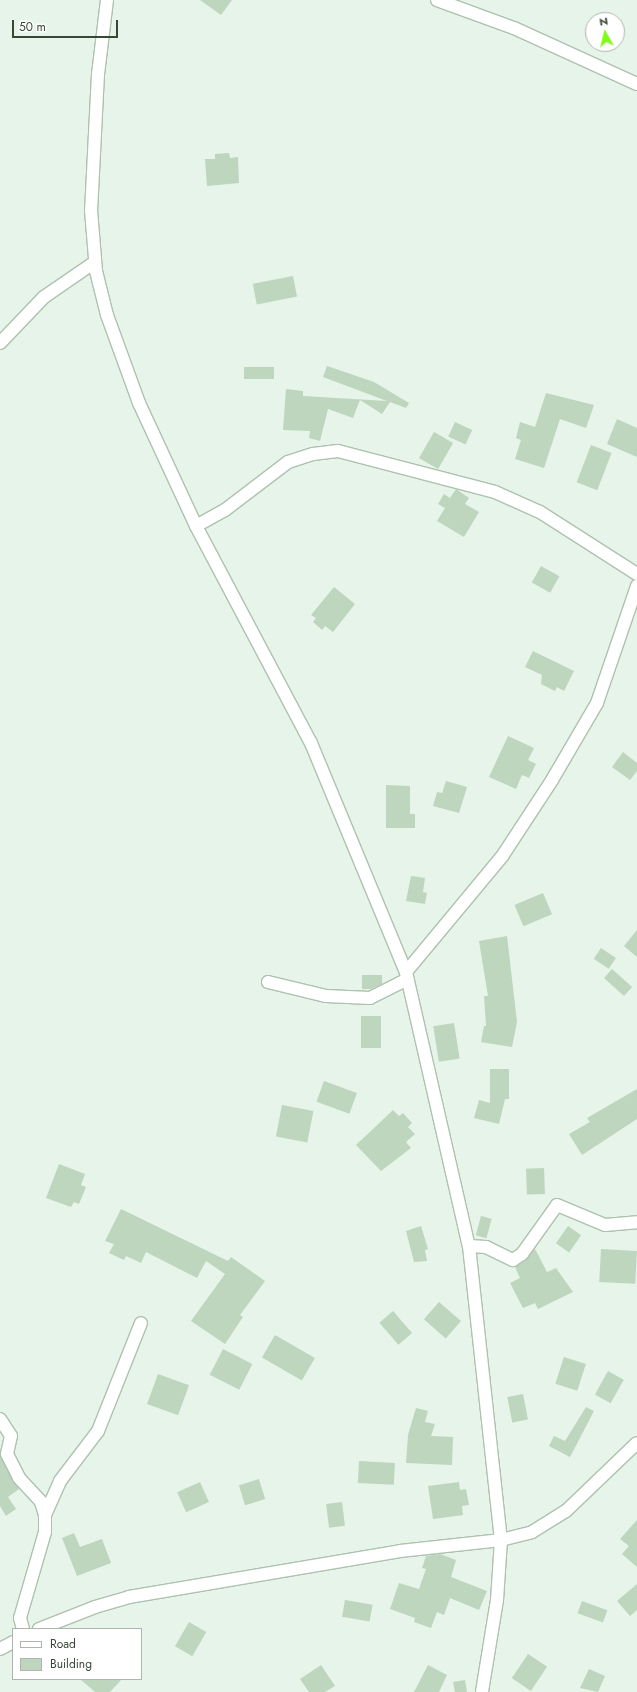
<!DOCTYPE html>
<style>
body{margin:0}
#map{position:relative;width:637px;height:1692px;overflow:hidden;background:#e7f4e9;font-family:Jost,sans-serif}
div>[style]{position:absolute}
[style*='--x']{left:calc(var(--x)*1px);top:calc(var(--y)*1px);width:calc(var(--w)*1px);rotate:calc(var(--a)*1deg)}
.building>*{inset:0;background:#bdd6bd;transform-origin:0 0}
.roads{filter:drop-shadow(1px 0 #adc2ae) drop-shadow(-1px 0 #adc2ae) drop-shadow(0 1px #adc2ae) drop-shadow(0 -1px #adc2ae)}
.minor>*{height:12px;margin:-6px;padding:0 6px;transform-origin:6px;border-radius:6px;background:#fff}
span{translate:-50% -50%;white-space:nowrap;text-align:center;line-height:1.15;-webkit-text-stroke:3px #fff;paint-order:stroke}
.legend{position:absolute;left:12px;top:1628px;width:130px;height:52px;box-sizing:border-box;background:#fff;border:1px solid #afb5af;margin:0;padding:5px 7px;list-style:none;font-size:12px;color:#364736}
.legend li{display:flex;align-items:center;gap:8px;height:20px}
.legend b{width:20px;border:1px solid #afb5af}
.north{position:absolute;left:585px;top:12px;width:40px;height:40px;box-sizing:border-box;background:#fff;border:1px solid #afb5af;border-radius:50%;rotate:352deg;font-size:11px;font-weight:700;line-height:16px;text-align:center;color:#364736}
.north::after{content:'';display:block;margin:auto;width:14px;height:18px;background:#80fb17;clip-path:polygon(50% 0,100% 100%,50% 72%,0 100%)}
.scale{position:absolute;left:12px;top:20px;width:106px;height:18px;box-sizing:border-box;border:2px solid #364736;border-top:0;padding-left:5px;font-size:12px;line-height:14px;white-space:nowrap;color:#364736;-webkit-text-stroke:3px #fff;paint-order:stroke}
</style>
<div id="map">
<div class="building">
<div style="clip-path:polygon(200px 0,232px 0,221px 15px)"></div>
<div style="clip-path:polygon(229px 153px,230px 158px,238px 157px,239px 183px,207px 186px,205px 159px,215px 159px,215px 154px)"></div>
<div style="left:293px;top:276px;width:21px;height:41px;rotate:79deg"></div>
<div style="clip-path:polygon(327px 366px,374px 382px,409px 403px,406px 408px,390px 402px,382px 414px,360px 400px,353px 418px,328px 409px,320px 441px,309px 438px,310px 431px,283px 430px,286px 389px,303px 391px,303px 396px,387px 401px,323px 377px)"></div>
<div style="left:244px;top:367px;width:30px;height:12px"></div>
<div style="clip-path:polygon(546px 393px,594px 405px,586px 428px,560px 419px,544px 468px,515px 459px,521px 440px,516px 438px,520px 422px,535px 427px)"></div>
<div style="clip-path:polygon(617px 419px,637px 428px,637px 457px,607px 444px)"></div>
<div style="left:455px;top:422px;width:19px;height:16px;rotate:25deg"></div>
<div style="left:434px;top:432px;width:22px;height:30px;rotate:30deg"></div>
<div style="left:591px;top:445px;width:22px;height:40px;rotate:21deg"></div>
<div style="clip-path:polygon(456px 489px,469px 498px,465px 504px,479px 512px,464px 537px,437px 521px,445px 508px,438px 504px,444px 494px,450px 498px)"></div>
<div style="left:541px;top:566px;width:21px;height:19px;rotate:29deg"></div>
<div style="clip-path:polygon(334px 587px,355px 604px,333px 632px,325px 626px,322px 630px,313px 622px,316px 618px,311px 615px)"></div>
<div style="clip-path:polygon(533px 651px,574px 671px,564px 691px,557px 687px,555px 691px,541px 684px,542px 675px,525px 667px)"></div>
<div style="clip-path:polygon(508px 736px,534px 748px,528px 760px,536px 764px,529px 778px,522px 775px,516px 789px,489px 777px)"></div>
<div style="clip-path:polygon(623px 752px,637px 763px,637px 771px,630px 780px,612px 767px)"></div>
<div style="clip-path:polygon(446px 781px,467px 787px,459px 813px,433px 806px,437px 792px,442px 793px)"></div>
<div style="clip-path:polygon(386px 785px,410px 786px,410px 814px,415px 814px,415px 828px,386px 828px)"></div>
<div style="clip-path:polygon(411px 876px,425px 878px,423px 892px,427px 893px,425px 904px,406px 901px)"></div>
<div style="left:543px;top:893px;width:23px;height:31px;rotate:67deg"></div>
<div style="clip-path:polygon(637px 930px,637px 957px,624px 946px)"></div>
<div style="clip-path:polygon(507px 936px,517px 1022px,512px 1047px,481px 1042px,484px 1026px,486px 1026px,484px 996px,488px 996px,479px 941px)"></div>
<div style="left:601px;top:948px;width:18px;height:13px;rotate:34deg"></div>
<div style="left:612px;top:969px;width:27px;height:12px;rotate:42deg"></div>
<div style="clip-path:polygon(362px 975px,382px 975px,382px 984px,371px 989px,362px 989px)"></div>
<div style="left:361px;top:1016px;width:20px;height:32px"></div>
<div style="left:454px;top:1023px;width:36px;height:21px;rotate:81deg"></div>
<div style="clip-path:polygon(490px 1069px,509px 1069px,509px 1099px,505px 1099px,499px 1124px,474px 1118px,479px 1100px,490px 1103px)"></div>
<div style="left:324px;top:1081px;width:35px;height:22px;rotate:20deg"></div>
<div style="clip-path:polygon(637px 1089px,637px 1119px,582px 1155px,569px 1134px,590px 1122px,587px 1118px)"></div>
<div style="left:282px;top:1105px;width:32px;height:32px;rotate:11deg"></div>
<div style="clip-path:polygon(393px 1110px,399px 1116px,403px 1113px,412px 1123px,408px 1127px,415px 1134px,406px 1142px,411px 1148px,381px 1171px,356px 1145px)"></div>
<div style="clip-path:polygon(59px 1164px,85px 1174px,81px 1185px,86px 1187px,79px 1204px,74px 1202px,71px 1207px,46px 1198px)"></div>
<div style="left:544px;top:1168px;width:26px;height:18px;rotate:88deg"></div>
<div style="clip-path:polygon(121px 1209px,228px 1261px,231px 1257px,265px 1281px,240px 1315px,243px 1317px,225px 1344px,191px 1321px,225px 1274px,206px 1261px,197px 1278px,146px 1252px,141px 1263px,126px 1256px,124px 1260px,109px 1253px,114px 1244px,105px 1241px)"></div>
<div style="left:481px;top:1216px;width:11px;height:20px;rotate:15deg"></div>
<div style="clip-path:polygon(421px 1226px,428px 1249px,425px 1250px,427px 1261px,414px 1262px,406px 1231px)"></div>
<div style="left:568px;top:1226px;width:16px;height:21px;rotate:35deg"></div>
<div style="clip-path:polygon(535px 1249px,547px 1272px,556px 1268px,573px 1292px,538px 1309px,535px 1303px,523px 1308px,510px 1283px,520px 1278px,515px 1267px,526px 1260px)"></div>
<div style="left:601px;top:1249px;width:36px;height:33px;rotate:3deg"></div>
<div style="left:439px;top:1302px;width:29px;height:23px;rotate:41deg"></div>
<div style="left:393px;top:1311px;width:29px;height:18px;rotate:49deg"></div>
<div style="left:275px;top:1335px;width:46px;height:26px;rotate:30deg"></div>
<div style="left:223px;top:1349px;width:33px;height:29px;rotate:27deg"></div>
<div style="left:564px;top:1357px;width:23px;height:28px;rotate:18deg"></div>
<div style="left:608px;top:1371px;width:18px;height:27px;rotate:29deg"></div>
<div style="left:158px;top:1374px;width:33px;height:32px;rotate:20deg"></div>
<div style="left:523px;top:1394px;width:26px;height:16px;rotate:79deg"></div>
<div style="clip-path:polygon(586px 1407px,594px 1411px,570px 1457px,549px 1446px,554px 1436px,565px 1441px)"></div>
<div style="clip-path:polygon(416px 1408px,428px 1411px,425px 1422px,435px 1424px,431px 1436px,453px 1437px,452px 1465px,406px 1463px,408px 1435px)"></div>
<div style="clip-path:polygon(0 1456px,19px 1489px,8px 1497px,16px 1509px,6px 1516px,0 1506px)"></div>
<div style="left:359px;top:1461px;width:36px;height:22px;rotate:3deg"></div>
<div style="left:259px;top:1479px;width:21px;height:21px;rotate:73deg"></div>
<div style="left:200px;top:1482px;width:22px;height:25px;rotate:66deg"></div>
<div style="clip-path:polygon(459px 1482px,460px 1490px,466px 1489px,469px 1505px,462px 1506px,463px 1515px,433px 1519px,428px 1486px)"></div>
<div style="left:342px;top:1502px;width:24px;height:16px;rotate:83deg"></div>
<div style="clip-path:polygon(637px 1520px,637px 1567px,622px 1554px,629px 1546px,620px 1539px)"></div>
<div style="clip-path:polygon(74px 1533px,80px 1547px,102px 1539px,111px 1563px,77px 1576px,62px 1538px)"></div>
<div style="clip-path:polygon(440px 1554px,456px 1560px,451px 1577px,487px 1591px,479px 1610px,450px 1598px,444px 1615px,437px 1612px,431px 1628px,414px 1622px,415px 1618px,390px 1609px,399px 1583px,419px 1589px,426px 1569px,422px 1568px,426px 1556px)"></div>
<div style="clip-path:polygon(637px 1584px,637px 1610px,630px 1616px,617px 1601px)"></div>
<div style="left:345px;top:1600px;width:28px;height:17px;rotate:10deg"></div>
<div style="left:582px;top:1601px;width:27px;height:13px;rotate:20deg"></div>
<div style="left:189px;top:1622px;width:20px;height:28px;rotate:30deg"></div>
<div style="left:528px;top:1654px;width:23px;height:29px;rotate:34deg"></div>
<div style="clip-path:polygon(321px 1665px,335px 1686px,325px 1692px,309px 1692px,300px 1679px)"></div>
<div style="clip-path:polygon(428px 1665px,447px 1675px,439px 1692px,414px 1692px)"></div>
<div style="clip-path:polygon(589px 1669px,605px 1676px,598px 1692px,580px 1688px)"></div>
<div style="clip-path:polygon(80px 1679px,122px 1679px,110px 1692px,95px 1692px)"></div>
<div style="clip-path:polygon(465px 1680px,467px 1692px,455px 1692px,453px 1682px)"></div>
</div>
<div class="roads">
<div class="minor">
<div style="--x:107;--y:0;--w:75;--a:96.9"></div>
<div style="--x:98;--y:74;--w:136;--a:92.9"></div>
<div style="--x:91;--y:210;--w:61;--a:85.3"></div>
<div style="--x:96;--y:271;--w:45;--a:76"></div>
<div style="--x:107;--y:315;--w:94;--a:70"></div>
<div style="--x:139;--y:403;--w:136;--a:65.1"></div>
<div style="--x:196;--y:526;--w:246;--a:62.1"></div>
<div style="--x:311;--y:743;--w:248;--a:67.5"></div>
<div style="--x:406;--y:972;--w:281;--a:77.1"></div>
<div style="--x:469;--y:1246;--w:296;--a:83.8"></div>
<div style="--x:501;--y:1540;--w:60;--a:93.8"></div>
<div style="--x:497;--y:1600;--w:93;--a:99.3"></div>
<div style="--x:437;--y:0;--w:82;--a:20"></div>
<div style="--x:514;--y:28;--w:135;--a:24.5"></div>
<div style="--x:0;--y:343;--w:64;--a:-46.3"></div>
<div style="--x:44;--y:297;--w:62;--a:-34.5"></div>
<div style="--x:196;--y:526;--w:33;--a:-29"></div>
<div style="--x:225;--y:510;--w:79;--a:-37.3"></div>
<div style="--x:288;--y:462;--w:26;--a:-18"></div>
<div style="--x:313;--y:454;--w:25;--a:-7"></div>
<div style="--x:338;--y:451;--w:162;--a:14.6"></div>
<div style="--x:495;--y:492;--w:49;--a:24"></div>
<div style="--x:540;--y:512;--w:115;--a:32.6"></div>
<div style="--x:406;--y:972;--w:152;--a:-50.3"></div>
<div style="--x:503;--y:855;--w:90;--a:-56.8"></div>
<div style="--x:552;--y:780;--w:89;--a:-59.7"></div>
<div style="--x:597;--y:703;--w:124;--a:-71.1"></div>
<div style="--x:268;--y:982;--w:60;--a:13.6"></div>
<div style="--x:326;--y:996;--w:44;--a:2.6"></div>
<div style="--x:370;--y:998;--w:42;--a:-26.6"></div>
<div style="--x:469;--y:1246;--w:17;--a:3"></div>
<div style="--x:486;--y:1247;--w:30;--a:26"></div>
<div style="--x:513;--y:1260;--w:11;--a:-34"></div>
<div style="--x:522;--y:1254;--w:60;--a:-54.5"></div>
<div style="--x:557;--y:1205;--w:52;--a:22.6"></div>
<div style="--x:605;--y:1225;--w:32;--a:-5"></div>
<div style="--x:0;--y:1419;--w:20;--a:57"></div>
<div style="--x:11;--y:1436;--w:18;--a:103"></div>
<div style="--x:7;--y:1454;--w:27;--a:63"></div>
<div style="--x:19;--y:1478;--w:33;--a:47"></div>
<div style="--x:41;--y:1502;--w:14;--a:73"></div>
<div style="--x:45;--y:1515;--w:17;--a:90"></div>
<div style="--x:45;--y:1532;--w:90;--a:106.2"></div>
<div style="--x:20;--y:1618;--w:11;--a:75"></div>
<div style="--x:45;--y:1515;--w:37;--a:-66"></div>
<div style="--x:60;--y:1481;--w:63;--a:-52.8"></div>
<div style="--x:98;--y:1431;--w:116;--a:-68.3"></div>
<div style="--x:39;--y:1629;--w:60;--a:-21.4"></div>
<div style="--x:95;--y:1607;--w:35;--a:-16"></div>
<div style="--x:129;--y:1597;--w:275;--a:-9.6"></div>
<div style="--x:400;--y:1551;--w:102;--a:-6.2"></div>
<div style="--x:501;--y:1540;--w:32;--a:-14"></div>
<div style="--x:532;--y:1532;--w:40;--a:-32"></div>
<div style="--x:566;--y:1511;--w:98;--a:-43.8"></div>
<div style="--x:0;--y:1649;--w:15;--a:-28"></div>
</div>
</div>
<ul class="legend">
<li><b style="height:5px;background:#fff"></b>Road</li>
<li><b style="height:11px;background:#bdd6bd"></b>Building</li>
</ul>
<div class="north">N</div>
<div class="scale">50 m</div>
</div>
